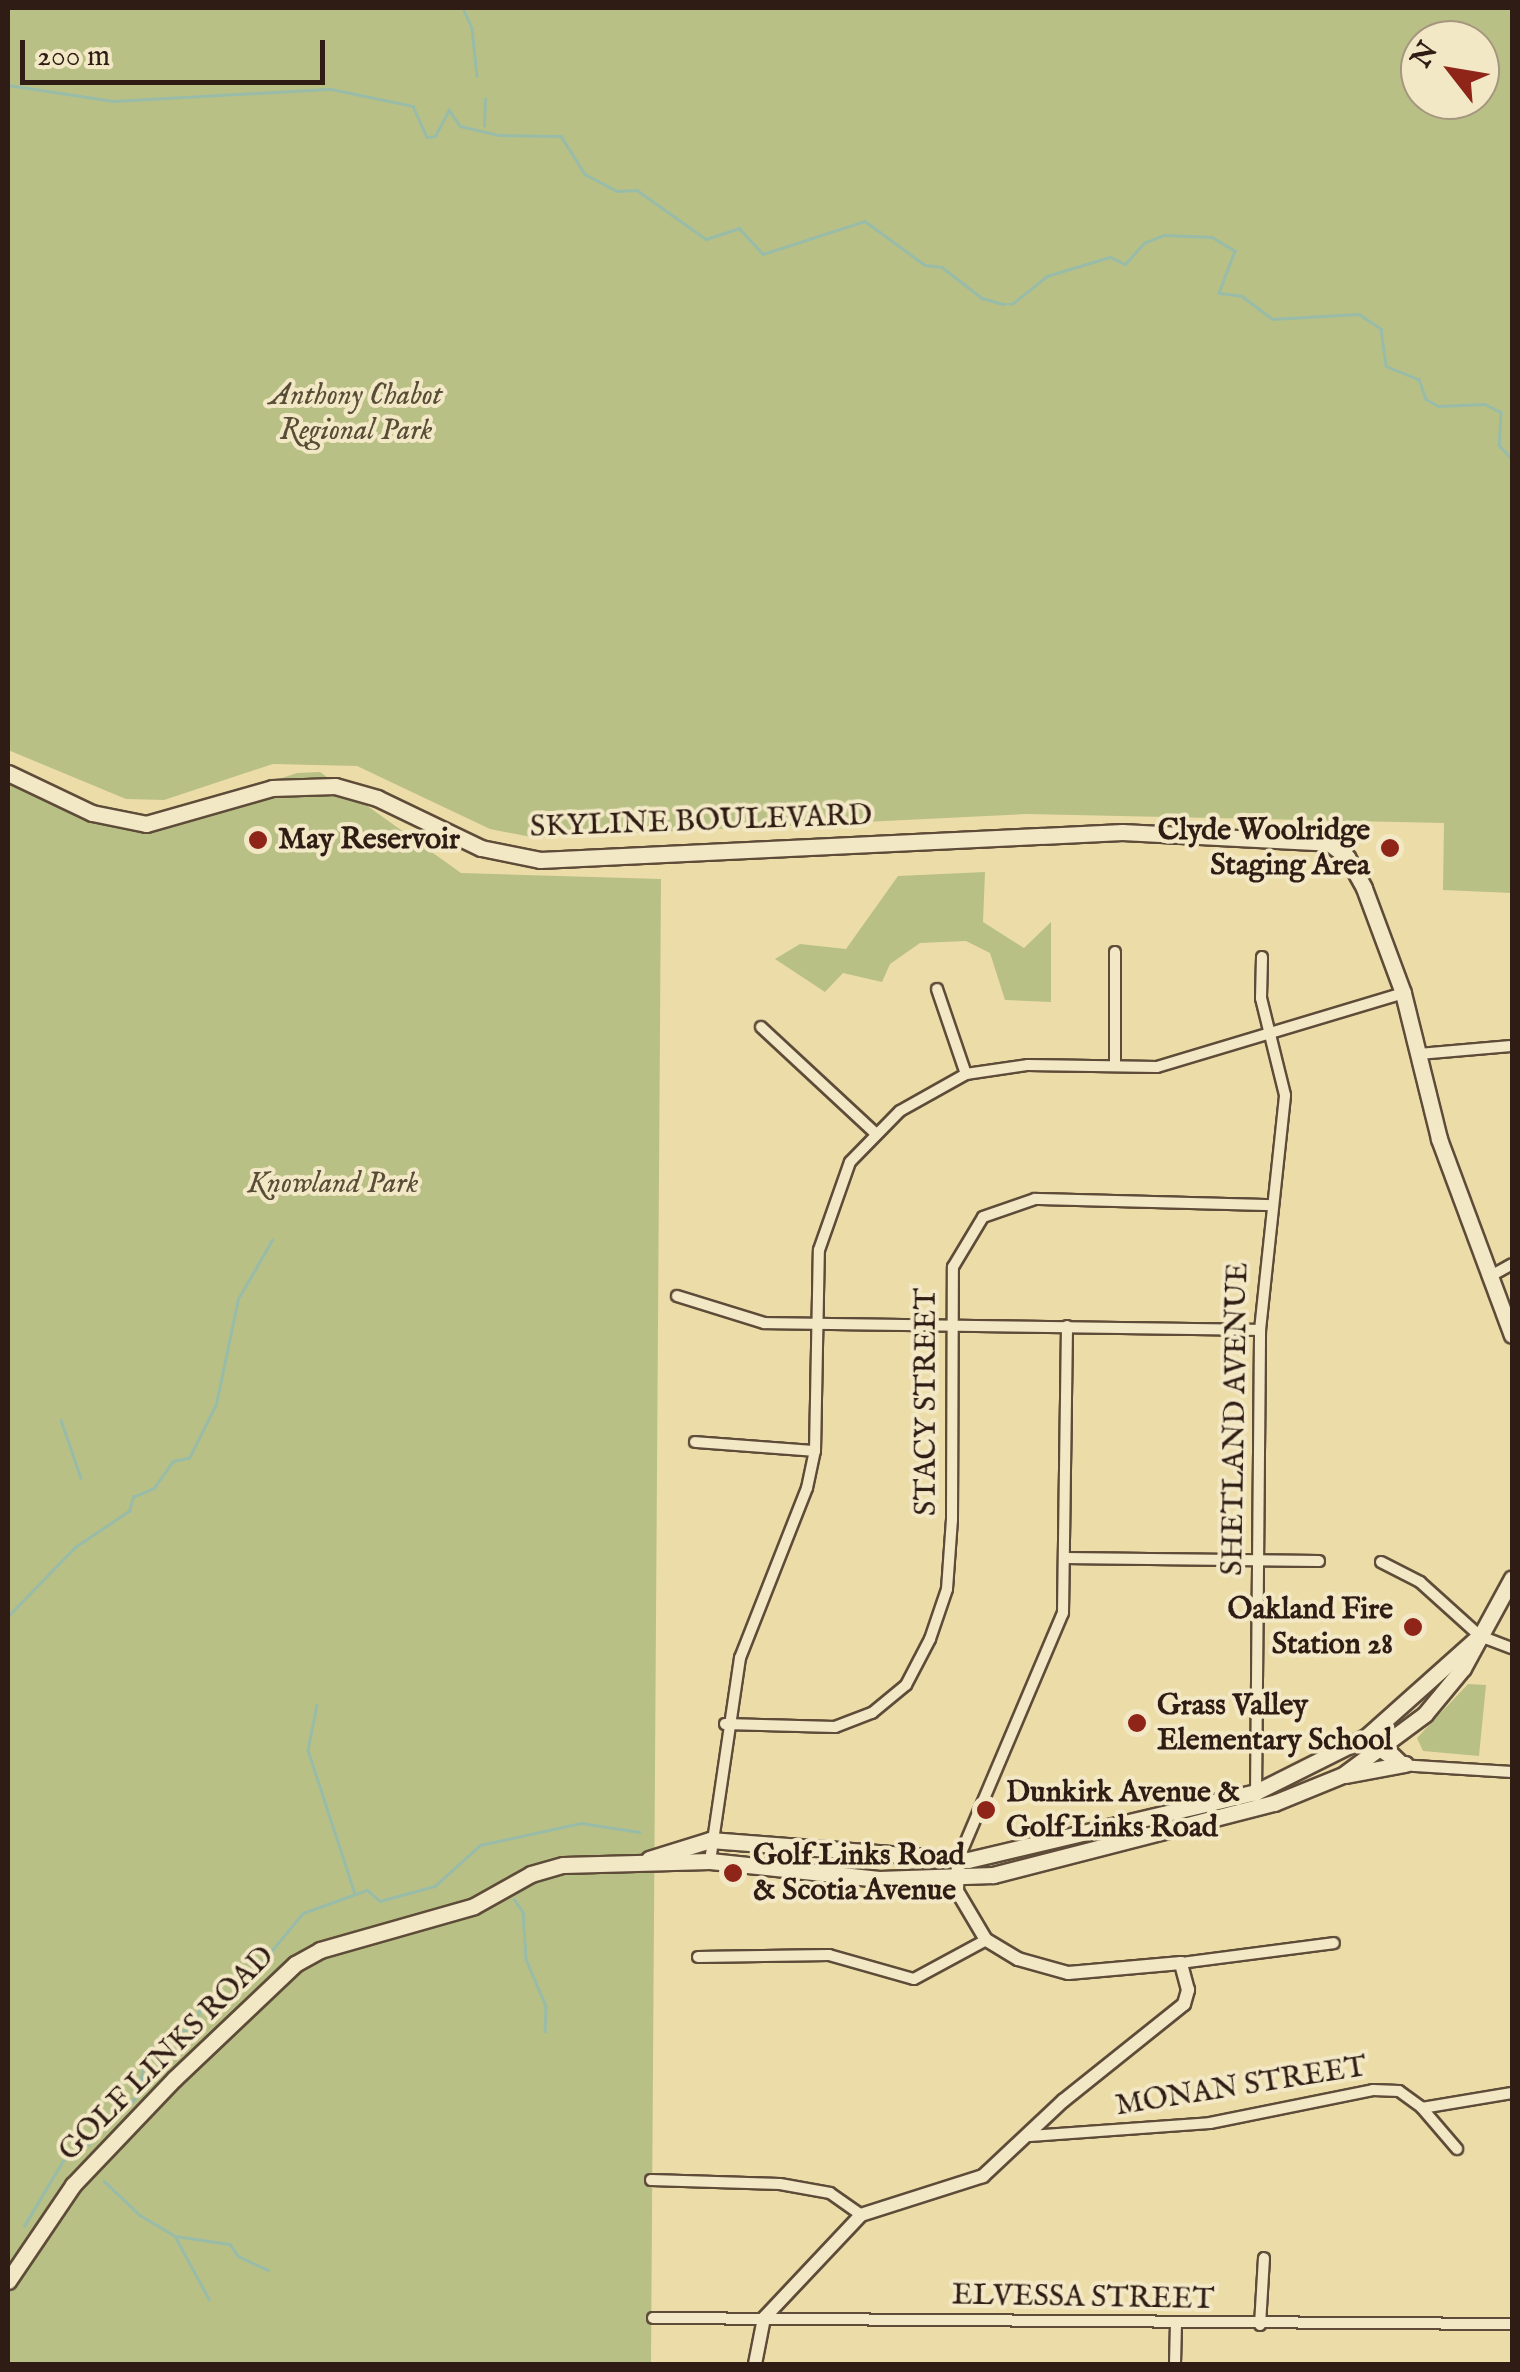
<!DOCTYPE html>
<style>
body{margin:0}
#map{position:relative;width:1520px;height:2372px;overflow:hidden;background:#ecdca8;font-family:"IM FELL English",serif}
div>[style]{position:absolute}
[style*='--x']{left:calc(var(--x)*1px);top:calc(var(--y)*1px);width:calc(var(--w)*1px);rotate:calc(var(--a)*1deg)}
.green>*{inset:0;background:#b9c086}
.stream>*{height:2.5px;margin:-1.25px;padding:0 1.25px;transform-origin:1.25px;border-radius:1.25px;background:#99bca9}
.roads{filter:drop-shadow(2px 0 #5e4c39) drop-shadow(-2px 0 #5e4c39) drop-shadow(0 2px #5e4c39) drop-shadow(0 -2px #5e4c39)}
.minor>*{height:10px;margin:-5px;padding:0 5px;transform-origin:5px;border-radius:5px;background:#f3e8c6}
.tertiary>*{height:12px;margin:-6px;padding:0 6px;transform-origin:6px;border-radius:6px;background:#f3e8c6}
.secondary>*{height:15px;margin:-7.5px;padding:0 7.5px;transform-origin:7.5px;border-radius:7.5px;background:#f3e8c6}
.dots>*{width:28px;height:28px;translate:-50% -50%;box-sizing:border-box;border:5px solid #f3e8c6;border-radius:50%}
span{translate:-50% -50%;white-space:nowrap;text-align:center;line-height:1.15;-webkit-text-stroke:8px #f3e8c6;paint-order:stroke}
.park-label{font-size:30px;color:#584d36;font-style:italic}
.street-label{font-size:30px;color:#2f1c14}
.poi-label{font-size:30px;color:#2f1c14;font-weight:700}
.right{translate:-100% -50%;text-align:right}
.left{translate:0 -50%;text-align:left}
.frame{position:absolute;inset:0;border:10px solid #2f1c14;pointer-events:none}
.north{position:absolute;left:1400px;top:20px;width:100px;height:100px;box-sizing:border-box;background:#f3e8c6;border:2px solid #a5967f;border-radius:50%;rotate:301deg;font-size:28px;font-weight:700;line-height:40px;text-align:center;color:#2f1c14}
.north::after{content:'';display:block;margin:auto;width:35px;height:45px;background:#8f2418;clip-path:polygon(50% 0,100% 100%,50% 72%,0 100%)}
.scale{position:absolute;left:20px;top:40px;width:305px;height:45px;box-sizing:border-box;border:5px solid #2f1c14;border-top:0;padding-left:12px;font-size:30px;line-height:35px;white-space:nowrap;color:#2f1c14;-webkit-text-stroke:8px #f3e8c6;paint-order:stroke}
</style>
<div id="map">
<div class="green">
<div style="clip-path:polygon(evenodd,8px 8px,1512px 8px,1512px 893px,1443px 890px,1444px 823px,1026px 814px,536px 838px,490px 829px,357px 766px,273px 764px,164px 800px,126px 799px,8px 750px,8px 8px,1420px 40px,1480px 40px,1480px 100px,1420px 100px,1420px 40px)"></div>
<div style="clip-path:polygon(8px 763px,72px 804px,157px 819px,297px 773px,320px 772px,461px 873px,661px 879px,651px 2364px,8px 2364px)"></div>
<div style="clip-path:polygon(985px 872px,983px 922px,1024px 948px,1051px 922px,1051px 1002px,1005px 1000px,990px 953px,966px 941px,920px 943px,890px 964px,882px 982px,843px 973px,825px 992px,775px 959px,800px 944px,846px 949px,898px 876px)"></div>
<div style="clip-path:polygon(1468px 1684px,1486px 1685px,1479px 1756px,1423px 1751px,1417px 1738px)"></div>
</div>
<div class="stream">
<div style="--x:463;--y:8;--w:22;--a:66"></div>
<div style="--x:472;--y:28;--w:48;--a:84.1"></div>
<div style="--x:8;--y:85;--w:106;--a:8.7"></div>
<div style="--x:113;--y:101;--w:218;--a:-3.2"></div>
<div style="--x:331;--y:89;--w:84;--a:11.7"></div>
<div style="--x:413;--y:106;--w:34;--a:66"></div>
<div style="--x:427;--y:137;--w:8;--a:-7"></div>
<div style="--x:435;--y:136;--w:30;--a:-62"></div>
<div style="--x:449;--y:110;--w:19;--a:55"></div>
<div style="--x:460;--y:126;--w:40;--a:13"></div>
<div style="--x:499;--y:135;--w:62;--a:0.9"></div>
<div style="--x:561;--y:136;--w:45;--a:57.7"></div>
<div style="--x:585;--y:174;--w:36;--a:28"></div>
<div style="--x:617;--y:191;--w:20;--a:-3"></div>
<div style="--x:637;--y:190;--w:85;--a:35.4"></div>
<div style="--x:706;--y:239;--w:35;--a:-18"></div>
<div style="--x:739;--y:228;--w:35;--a:47"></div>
<div style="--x:763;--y:254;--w:107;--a:-17.9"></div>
<div style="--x:865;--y:221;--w:74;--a:36.3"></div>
<div style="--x:925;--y:265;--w:17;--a:7"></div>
<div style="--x:942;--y:267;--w:51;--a:37.8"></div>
<div style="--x:982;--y:298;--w:22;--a:16"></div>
<div style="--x:1003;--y:304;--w:9;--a:0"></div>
<div style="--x:1012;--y:304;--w:45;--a:-38.7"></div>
<div style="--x:1047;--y:276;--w:66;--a:-16.8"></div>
<div style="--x:1110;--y:257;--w:17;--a:25"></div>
<div style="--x:1125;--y:264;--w:28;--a:-48"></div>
<div style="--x:1144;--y:243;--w:22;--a:-22"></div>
<div style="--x:1164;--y:235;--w:48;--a:2.4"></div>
<div style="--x:1212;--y:237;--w:27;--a:31"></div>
<div style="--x:1235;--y:251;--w:45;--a:110.9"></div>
<div style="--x:1219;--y:293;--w:23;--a:7"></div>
<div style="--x:1242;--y:296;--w:38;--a:37"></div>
<div style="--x:1272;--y:319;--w:87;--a:-3.3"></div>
<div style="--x:1359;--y:314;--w:27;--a:34"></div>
<div style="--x:1381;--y:329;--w:37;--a:82"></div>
<div style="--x:1386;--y:366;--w:35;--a:22"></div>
<div style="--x:1419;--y:379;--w:21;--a:71"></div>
<div style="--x:1426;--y:399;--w:14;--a:30"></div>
<div style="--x:1438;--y:406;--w:47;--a:-2.4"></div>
<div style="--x:1485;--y:404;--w:18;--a:27"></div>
<div style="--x:1501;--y:412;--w:33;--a:93"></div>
<div style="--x:1499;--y:445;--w:19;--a:47"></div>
<div style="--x:484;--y:126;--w:27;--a:-88"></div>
<div style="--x:61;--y:1420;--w:61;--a:71"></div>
<div style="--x:8;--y:1616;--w:96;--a:-45.8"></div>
<div style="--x:75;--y:1547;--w:65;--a:-33.7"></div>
<div style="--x:129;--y:1511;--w:15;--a:-74"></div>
<div style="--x:133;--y:1497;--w:23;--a:-23"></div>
<div style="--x:154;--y:1488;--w:33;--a:-55"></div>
<div style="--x:173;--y:1461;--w:16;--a:-11"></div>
<div style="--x:189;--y:1458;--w:60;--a:-63.4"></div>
<div style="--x:216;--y:1404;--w:107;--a:-78.2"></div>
<div style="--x:238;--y:1299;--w:68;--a:-60"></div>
<div style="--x:317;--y:1705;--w:46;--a:101.3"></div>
<div style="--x:308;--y:1750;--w:151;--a:71.9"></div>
<div style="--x:514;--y:1899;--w:16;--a:55"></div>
<div style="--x:523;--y:1912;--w:47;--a:86.3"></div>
<div style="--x:526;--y:1959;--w:51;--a:66.9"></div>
<div style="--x:546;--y:2006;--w:25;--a:92"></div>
<div style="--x:104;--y:2181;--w:50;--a:43.4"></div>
<div style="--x:140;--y:2215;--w:41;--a:31"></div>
<div style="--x:175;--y:2236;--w:72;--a:61.6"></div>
<div style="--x:24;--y:2226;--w:78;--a:-59.2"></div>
<div style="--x:64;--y:2159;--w:32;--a:-32"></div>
<div style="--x:91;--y:2142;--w:65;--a:-45"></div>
<div style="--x:137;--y:2096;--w:45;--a:-77.2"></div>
<div style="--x:147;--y:2052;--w:56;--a:-30.3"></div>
<div style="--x:195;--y:2024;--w:23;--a:-72"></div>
<div style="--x:202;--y:2002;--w:19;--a:25"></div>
<div style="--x:219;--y:2010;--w:21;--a:-43"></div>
<div style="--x:234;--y:1996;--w:108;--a:-50.3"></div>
<div style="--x:303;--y:1913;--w:68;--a:-19.8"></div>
<div style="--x:367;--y:1890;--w:17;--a:40"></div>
<div style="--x:380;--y:1901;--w:57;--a:-15.3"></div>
<div style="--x:435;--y:1886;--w:61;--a:-42.3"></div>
<div style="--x:480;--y:1845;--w:103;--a:-12.3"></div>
<div style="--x:581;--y:1823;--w:59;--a:8.8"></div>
<div style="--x:175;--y:2236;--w:56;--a:8.3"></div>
<div style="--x:230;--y:2244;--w:14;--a:56"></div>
<div style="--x:238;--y:2256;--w:33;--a:25"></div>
</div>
<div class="roads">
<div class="minor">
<div style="--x:937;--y:989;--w:90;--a:71.2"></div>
<div style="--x:761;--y:1027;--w:157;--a:42.9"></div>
<div style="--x:1418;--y:1054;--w:94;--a:-4.9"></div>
<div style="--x:1115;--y:1064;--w:112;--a:-90"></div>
<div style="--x:1489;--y:1277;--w:26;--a:-29"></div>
<div style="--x:677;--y:1296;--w:91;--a:17.2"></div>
<div style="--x:764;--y:1323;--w:496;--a:0.8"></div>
<div style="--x:695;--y:1442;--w:120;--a:4.3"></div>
<div style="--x:1065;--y:1558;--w:254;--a:0.7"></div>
<div style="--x:1381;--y:1562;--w:44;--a:27.1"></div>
<div style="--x:1420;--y:1582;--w:81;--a:42"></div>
<div style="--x:1480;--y:1636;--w:34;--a:21"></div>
<div style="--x:725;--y:1724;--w:110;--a:1.6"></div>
<div style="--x:835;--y:1727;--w:40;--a:-21"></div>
<div style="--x:872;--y:1713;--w:44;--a:-39.5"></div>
<div style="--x:906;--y:1685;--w:52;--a:-62.4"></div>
<div style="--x:930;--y:1639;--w:53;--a:-71.2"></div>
<div style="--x:947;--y:1589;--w:69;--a:-85.9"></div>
<div style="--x:952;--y:1520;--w:253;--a:-89.8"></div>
<div style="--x:953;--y:1267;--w:58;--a:-59"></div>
<div style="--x:983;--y:1217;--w:55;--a:-19.1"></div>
<div style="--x:1035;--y:1199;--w:235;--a:1.5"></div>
<div style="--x:1381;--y:1741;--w:33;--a:44"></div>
<div style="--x:1372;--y:1746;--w:33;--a:35"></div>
<div style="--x:1399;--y:1765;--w:113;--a:3.5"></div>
<div style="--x:1256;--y:1796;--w:466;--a:-89.5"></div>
<div style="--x:1260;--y:1330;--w:236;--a:-83.9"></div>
<div style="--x:1285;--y:1095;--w:100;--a:-103.9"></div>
<div style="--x:1261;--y:998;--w:41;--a:-88.6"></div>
<div style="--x:958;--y:1860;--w:268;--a:-67"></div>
<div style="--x:1063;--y:1613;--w:287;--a:-89.2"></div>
<div style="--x:710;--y:1861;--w:205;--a:-81.6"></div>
<div style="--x:740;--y:1658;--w:183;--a:-68.5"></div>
<div style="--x:807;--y:1488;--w:38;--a:-78"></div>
<div style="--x:815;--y:1451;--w:201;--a:-88.9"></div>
<div style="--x:819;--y:1250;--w:93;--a:-70.6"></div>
<div style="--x:850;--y:1162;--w:71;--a:-45.6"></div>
<div style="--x:900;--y:1111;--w:76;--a:-29.3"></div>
<div style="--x:966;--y:1074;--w:63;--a:-8.3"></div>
<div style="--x:1028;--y:1065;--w:129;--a:0.9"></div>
<div style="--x:1157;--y:1067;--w:257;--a:-16.7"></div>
<div style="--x:698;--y:1957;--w:131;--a:-0.9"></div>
<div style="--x:829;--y:1955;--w:88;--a:15.8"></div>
<div style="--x:914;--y:1979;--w:82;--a:-28.4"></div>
<div style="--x:1181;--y:1963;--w:154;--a:-7.4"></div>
<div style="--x:1422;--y:2108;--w:54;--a:49.5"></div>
<div style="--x:1030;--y:2136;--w:180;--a:-4.1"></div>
<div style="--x:1210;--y:2123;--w:166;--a:-11.4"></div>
<div style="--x:1373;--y:2090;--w:26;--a:2"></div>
<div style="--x:1399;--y:2091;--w:29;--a:36"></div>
<div style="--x:1422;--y:2108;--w:91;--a:-9.5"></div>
<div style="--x:651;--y:2180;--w:129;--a:1.8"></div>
<div style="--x:780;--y:2184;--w:51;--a:10.2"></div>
<div style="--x:830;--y:2193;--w:38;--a:35"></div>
<div style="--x:653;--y:2318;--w:859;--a:0.4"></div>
<div style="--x:1260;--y:2325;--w:67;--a:-86.6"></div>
<div style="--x:1175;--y:2364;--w:40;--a:-88.6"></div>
</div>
<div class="tertiary">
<div style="--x:755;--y:2364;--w:47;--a:-78.9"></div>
<div style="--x:764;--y:2318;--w:141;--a:-46.7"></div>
<div style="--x:861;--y:2215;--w:128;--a:-17.7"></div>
<div style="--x:983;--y:2176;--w:110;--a:-43.2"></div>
<div style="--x:1063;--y:2101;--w:155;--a:-38.7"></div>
<div style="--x:1184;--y:2004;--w:15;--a:-74"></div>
<div style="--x:1188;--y:1990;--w:28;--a:-105"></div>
<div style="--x:1181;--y:1963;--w:113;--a:174.9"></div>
<div style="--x:1068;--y:1973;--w:52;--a:-164.4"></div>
<div style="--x:1018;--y:1959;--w:37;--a:-149"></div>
<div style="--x:986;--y:1940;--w:57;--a:-120.6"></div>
<div style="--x:957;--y:1891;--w:31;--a:-88"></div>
</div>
<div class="secondary">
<div style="--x:8;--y:773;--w:93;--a:25.5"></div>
<div style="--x:92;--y:813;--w:55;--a:11.5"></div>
<div style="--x:146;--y:824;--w:131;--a:-15.9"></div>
<div style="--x:272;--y:788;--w:63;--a:-1.8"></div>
<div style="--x:335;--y:786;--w:44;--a:15.9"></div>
<div style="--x:377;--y:798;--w:115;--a:25.7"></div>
<div style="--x:481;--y:848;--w:60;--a:11.5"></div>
<div style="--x:540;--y:860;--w:583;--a:-2.75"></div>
<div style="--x:1122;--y:832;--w:207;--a:3"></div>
<div style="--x:1329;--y:843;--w:23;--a:38"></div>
<div style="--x:1347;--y:857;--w:35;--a:61"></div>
<div style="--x:1364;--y:888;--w:112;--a:69.6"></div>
<div style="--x:1403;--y:993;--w:150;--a:76.1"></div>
<div style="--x:1439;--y:1139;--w:209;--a:69.6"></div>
<div style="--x:1346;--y:1775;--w:60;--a:-10.6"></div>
<div style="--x:649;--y:1859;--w:64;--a:-17.3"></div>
<div style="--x:710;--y:1840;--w:259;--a:4.4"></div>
<div style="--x:968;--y:1860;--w:296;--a:-13.3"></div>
<div style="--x:1256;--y:1792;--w:123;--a:-26.6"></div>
<div style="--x:1366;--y:1737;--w:149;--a:-41.7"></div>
<div style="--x:8;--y:2281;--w:116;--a:-55.9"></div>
<div style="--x:73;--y:2185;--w:146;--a:-46.4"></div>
<div style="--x:174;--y:2079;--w:167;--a:-43.5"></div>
<div style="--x:295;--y:1964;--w:29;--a:-29"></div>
<div style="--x:320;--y:1950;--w:160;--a:-15.9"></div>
<div style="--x:474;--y:1906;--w:65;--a:-29.3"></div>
<div style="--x:531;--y:1874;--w:33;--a:-16"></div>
<div style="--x:563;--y:1865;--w:147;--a:-1.6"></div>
<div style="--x:710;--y:1861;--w:170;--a:6.1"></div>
<div style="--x:879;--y:1879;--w:114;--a:-2"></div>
<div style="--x:993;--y:1875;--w:290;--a:-14.4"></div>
<div style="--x:1274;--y:1803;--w:74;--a:-22.1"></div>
<div style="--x:1343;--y:1775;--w:102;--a:-36.6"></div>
<div style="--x:1425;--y:1714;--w:60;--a:-50.4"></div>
<div style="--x:1463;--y:1668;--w:102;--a:-61.4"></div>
</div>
</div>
<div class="dots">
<div style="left:258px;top:840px;background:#8f2418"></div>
<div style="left:1390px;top:848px;background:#8f2418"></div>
<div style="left:1413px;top:1627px;background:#8f2418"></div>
<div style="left:1137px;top:1723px;background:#8f2418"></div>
<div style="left:986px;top:1810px;background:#8f2418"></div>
<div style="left:733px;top:1873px;background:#8f2418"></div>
</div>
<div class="park-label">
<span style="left:356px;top:413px">Anthony Chabot<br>Regional Park</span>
<span style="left:333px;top:1184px">Knowland Park</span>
</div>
<div class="street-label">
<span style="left:701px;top:822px;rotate:-2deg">SKYLINE BOULEVARD</span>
<span style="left:927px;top:1402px;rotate:-90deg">STACY STREET</span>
<span style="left:1236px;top:1419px;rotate:-89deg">SHETLAND AVENUE</span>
<span style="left:167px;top:2054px;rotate:-45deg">GOLF LINKS ROAD</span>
<span style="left:1241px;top:2087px;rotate:-9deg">MONAN STREET</span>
<span style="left:1083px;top:2298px;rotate:1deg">ELVESSA STREET</span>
</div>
<div class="poi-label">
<span class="right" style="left:1370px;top:848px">Clyde Woolridge<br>Staging Area</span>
<span class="left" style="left:278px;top:840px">May Reservoir</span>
<span class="right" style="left:1393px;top:1627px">Oakland Fire<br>Station 28</span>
<span class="left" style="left:1157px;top:1723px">Grass Valley<br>Elementary School</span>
<span class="left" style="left:1006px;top:1810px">Dunkirk Avenue &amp;<br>Golf Links Road</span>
<span class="left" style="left:753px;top:1873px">Golf Links Road<br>&amp; Scotia Avenue</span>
</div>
<div class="frame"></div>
<div class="north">N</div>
<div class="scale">200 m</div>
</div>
